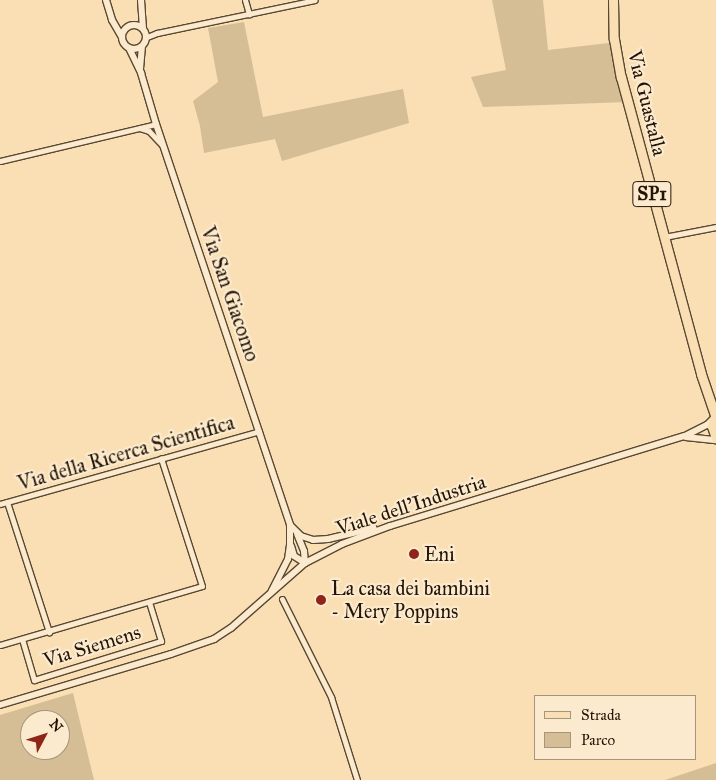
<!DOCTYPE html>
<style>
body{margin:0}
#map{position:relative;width:716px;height:780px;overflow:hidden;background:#fadfb4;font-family:"IM FELL Great Primer",serif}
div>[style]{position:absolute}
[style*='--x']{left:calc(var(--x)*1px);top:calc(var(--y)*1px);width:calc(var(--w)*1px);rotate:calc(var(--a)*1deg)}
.green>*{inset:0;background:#d5bd96}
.roads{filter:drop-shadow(1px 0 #594832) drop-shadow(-1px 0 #594832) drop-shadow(0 1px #594832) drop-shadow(0 -1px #594832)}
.minor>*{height:5px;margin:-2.5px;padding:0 2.5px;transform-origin:2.5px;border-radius:2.5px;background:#fceace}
.tertiary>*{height:6px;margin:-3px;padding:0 3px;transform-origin:3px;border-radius:3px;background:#fceace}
.tertiary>.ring{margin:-3px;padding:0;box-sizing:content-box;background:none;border:6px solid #fceace;border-radius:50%}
.primary>*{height:9px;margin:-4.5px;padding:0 4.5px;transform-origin:4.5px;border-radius:4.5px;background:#fadfb4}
.dots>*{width:14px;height:14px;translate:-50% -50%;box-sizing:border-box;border:2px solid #fceace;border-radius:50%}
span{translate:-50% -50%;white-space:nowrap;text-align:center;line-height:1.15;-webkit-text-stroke:4.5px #fceace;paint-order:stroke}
.shield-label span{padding:1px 4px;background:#fceace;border:1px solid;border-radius:4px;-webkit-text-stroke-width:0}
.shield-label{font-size:19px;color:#231506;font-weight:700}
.street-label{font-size:20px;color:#231506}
.poi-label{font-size:20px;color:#231506}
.left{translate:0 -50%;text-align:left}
.legend{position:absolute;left:534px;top:695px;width:162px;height:65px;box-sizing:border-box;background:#fceace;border:1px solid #a5957e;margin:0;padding:6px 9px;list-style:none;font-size:15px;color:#231506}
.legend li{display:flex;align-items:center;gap:10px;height:25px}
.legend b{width:25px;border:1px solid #a5957e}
.north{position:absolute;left:20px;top:710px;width:50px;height:50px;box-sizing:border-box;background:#fceace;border:1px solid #a5957e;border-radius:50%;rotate:50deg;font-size:14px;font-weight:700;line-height:20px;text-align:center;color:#231506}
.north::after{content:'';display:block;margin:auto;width:18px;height:22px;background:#8f2418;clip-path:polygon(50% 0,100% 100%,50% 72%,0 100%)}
</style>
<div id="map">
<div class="green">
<div style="clip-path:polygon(492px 0,543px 0,548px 50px,609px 43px,612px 40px,627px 102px,483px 107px,471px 77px,506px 70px)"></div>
<div style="clip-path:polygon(244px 22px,263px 117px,403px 89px,409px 123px,282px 161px,275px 139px,204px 153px,200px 126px,193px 101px,218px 82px,208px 28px)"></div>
<div style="clip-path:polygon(evenodd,73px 693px,94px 780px,0 780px,0 715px,73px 693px,30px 720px,60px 720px,60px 750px,30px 750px,30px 720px)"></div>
<div style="clip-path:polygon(716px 763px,716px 780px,665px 780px)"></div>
</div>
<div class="roads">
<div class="minor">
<div style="--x:245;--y:0;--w:15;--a:74"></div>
<div style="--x:147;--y:37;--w:11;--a:-22"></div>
<div style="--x:157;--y:33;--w:161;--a:-11.8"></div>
<div style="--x:140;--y:128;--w:9;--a:18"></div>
<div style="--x:149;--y:131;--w:18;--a:47"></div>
<div style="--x:0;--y:161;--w:160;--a:-13.3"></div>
<div style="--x:664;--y:237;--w:53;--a:-10.9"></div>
<div style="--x:7;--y:502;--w:137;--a:72.1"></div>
<div style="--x:0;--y:504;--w:269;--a:-15.7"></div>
<div style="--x:282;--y:599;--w:110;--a:63.4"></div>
<div style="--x:331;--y:697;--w:87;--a:72.6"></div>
<div style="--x:22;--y:639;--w:43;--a:73.7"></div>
<div style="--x:34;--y:680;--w:133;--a:-17.1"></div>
<div style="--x:161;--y:641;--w:41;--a:-107.1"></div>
<div style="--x:0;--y:645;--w:210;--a:-16.3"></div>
<div style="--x:202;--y:586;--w:134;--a:-107.8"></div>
</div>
<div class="tertiary">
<div style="--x:106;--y:0;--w:21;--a:73"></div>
<div style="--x:112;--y:20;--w:20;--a:60"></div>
<div style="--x:141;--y:0;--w:28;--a:86"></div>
<div class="ring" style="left:122px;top:25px;width:18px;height:18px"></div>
<div style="--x:129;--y:48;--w:28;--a:64"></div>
<div style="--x:141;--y:73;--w:53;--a:73.6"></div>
<div style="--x:156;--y:124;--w:423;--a:71.5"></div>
<div style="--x:290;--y:525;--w:20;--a:90"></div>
<div style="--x:290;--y:545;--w:14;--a:98"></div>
<div style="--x:288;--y:559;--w:36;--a:117"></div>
<div style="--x:140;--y:69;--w:22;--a:-85"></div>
<div style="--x:686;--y:437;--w:30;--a:6"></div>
<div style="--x:290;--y:525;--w:16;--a:45"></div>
<div style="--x:301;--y:536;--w:13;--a:18"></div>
<div style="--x:313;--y:540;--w:15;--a:-4"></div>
<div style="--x:328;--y:539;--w:47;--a:-13.4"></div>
<div style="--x:291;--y:546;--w:10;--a:73"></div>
<div style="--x:294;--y:556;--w:13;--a:32"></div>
<div style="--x:305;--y:563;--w:12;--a:-95"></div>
<div style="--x:304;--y:551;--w:18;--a:-112"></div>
<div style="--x:0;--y:705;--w:178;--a:-16.6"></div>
<div style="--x:171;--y:654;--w:46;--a:-19.2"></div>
<div style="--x:214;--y:639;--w:20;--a:-33"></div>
<div style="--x:231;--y:628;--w:98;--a:-41.3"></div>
<div style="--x:305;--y:563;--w:42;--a:-27.2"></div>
<div style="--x:342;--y:544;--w:51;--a:-20.6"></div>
<div style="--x:390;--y:526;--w:308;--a:-17"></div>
<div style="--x:685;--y:436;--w:25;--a:-27"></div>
<div style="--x:707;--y:425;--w:7;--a:-45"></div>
</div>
<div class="primary">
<div style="--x:613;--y:0;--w:39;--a:89"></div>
<div style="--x:614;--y:39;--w:39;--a:80"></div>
<div style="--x:621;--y:77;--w:308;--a:74.9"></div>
<div style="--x:701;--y:374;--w:43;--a:71.1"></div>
<div style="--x:716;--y:413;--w:14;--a:107"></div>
<div style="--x:712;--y:426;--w:13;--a:72"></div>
</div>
</div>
<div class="dots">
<div style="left:414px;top:554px;background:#8f2418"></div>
<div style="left:321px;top:600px;background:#8f2418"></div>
</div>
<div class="shield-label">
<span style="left:652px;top:194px">SP1</span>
</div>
<div class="street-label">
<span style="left:647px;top:103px;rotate:76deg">Via Guastalla</span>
<span style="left:230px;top:294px;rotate:71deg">Via San Giacomo</span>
<span style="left:126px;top:453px;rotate:-16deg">Via della Ricerca Scientifica</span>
<span style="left:411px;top:505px;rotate:-18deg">Viale dell'Industria</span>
<span style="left:92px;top:646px;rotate:-17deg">Via Siemens</span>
</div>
<div class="poi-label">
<span class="left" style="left:424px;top:554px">Eni</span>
<span class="left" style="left:331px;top:600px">La casa dei bambini<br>- Mery Poppins</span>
</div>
<ul class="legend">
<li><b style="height:6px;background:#fadfb4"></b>Strada</li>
<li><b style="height:14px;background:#d5bd96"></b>Parco</li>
</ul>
<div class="north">N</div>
</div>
